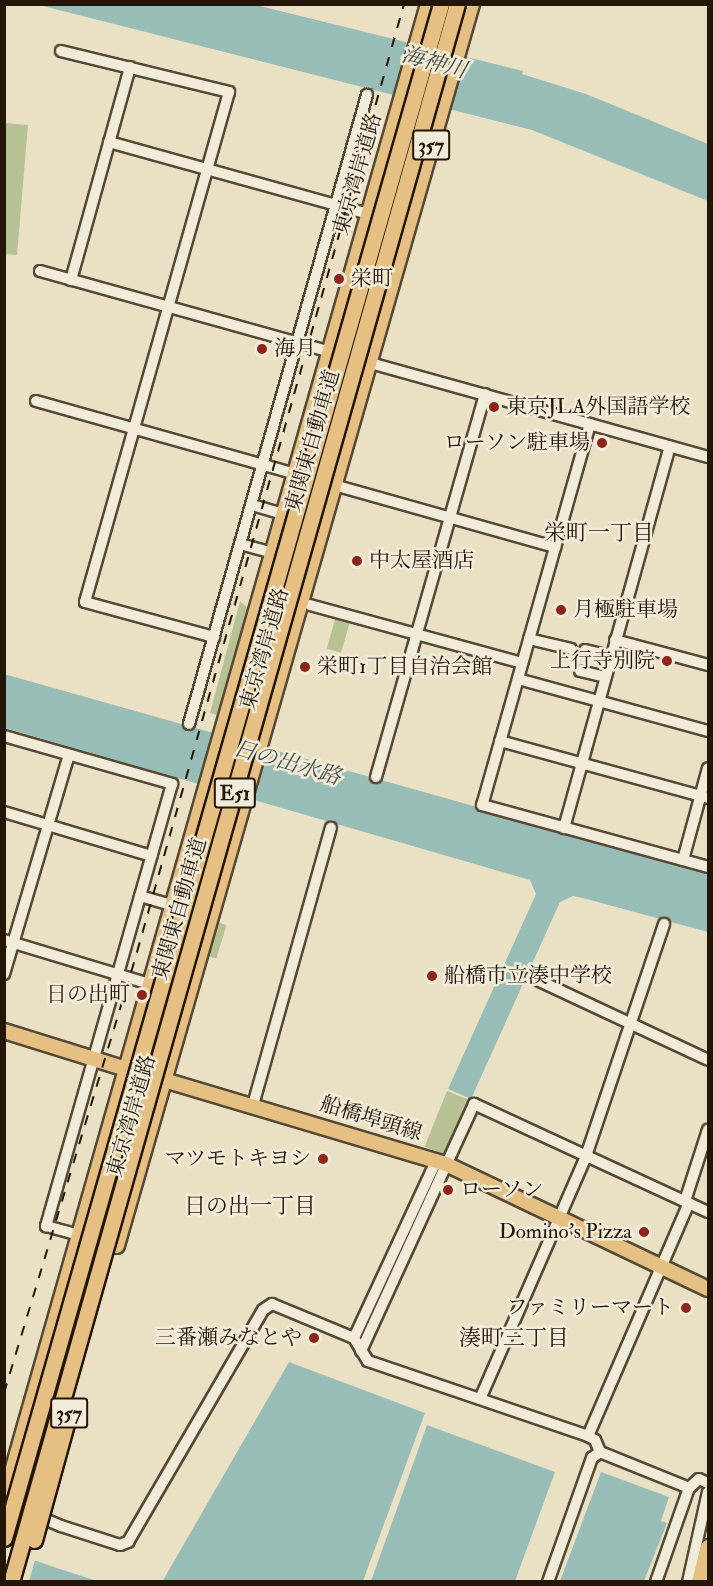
<!DOCTYPE html>
<meta charset="utf-8">
<style>
body{margin:0}
#map{position:relative;width:713px;height:1586px;overflow:hidden;background:#eae1c5;font-family:"IM FELL Double Pica","Noto Serif JP",serif}
div>[style]{position:absolute}
[style*='--x']{left:calc(var(--x)*1px);top:calc(var(--y)*1px);width:calc(var(--w)*1px);rotate:calc(var(--a)*1deg)}
.green>*{inset:0;background:#b7c294;transform-origin:0 0}
.water>*{inset:0;background:#98bdb7}
.pier>*{inset:0;background:#eae1c5}
.roads{filter:drop-shadow(2px 0 #554836) drop-shadow(-2px 0 #554836) drop-shadow(0 2px #554836) drop-shadow(0 -2px #554836)}
.minor>*{height:10px;margin:-5px;padding:0 5px;transform-origin:5px;border-radius:5px;background:#f1ecd9}
.major>*{height:14px;margin:-7px;padding:0 7px;transform-origin:7px;border-radius:7px;background:#e5c082}
.highway>*{height:15px;margin:-7.5px;padding:0 7.5px;transform-origin:7.5px;border-radius:7.5px;background:#e5c082}
.rail>*{height:2px;margin-top:-1px;transform-origin:0;background:repeating-linear-gradient(90deg,#231507 0 10px,transparent 0 20px)}
.bridges{filter:drop-shadow(2px 0 #231507) drop-shadow(-2px 0 #231507) drop-shadow(0 2px #231507) drop-shadow(0 -2px #231507)}
.highway-bridge>*{height:15px;margin:-7.5px;padding:0 7.5px;transform-origin:7.5px;border-radius:7.5px;background:#e5c082}
.dots>*{width:16px;height:16px;translate:-50% -50%;box-sizing:border-box;border:3px solid #f1ecd9;border-radius:50%}
span{translate:-50% -50%;white-space:nowrap;text-align:center;line-height:1.15;-webkit-text-stroke:5px #f1ecd9;paint-order:stroke}
.shield-label span{padding:2px 4px;background:#f1ecd9;border:2px solid;border-radius:4px;-webkit-text-stroke-width:0}
.shield-label{font-size:20px;color:#231507;font-weight:700}
.street-label{font-size:21px;color:#231507}
.poi-label{font-size:21px;color:#231507}
.left{translate:0 -50%;text-align:left}
.right{translate:-100% -50%;text-align:right}
.water-label{font-size:22px;color:#4c5045;font-style:italic}
.neighbourhood-label{font-size:22px;color:#231507}
.frame{position:absolute;inset:0;border:6px solid #231507;pointer-events:none}
</style>
<div id="map">
<div class="green">
<div style="clip-path:polygon(5px 123px,28px 125px,17px 255px,5px 254px)"></div>
<div style="clip-path:polygon(240px 601px,249px 609px,219px 716px,210px 713px)"></div>
<div style="left:336px;top:616px;width:15px;height:34px;rotate:16deg"></div>
<div style="left:217px;top:922px;width:10px;height:35px;rotate:17deg"></div>
<div style="left:447px;top:1091px;width:22px;height:60px;rotate:22deg"></div>
</div>
<div class="water">
<div style="clip-path:polygon(39px 5px,256px 5px,523px 71px,522px 74px,586px 94px,708px 144px,708px 201px,532px 130px)"></div>
<div style="clip-path:polygon(4px 674px,708px 872px,708px 932px,583px 898px,573px 896px,560px 902px,471px 1099px,448px 1089px,536px 894px,530px 880px,5px 728px)"></div>
<div style="clip-path:polygon(289px 1362px,425px 1413px,363px 1581px,162px 1582px)"></div>
<div style="clip-path:polygon(427px 1425px,555px 1472px,515px 1581px,371px 1581px)"></div>
<div style="clip-path:polygon(601px 1472px,669px 1497px,661px 1521px,667px 1523px,644px 1581px,560px 1581px)"></div>
<div style="clip-path:polygon(4px 1550px,60px 1569px,97px 1581px,5px 1581px)"></div>
</div>
<div class="pier">
<div style="clip-path:polygon(424px 1424px,366px 1582px,364px 1581px,423px 1424px)"></div>
<div style="clip-path:polygon(426px 1425px,369px 1581px,368px 1582px,424px 1424px)"></div>
<div style="clip-path:polygon(4px 1547px,36px 1557px,29px 1581px,4px 1581px)"></div>
</div>
<div class="roads">
<div class="minor">
<div style="--x:61;--y:51;--w:173;--a:13.7"></div>
<div style="--x:229;--y:92;--w:530;--a:105.77"></div>
<div style="--x:85;--y:602;--w:134;--a:15.2"></div>
<div style="--x:109;--y:142;--w:269;--a:15.5"></div>
<div style="--x:40;--y:271;--w:693;--a:15.56"></div>
<div style="--x:71;--y:280;--w:221;--a:-74.5"></div>
<div style="--x:36;--y:401;--w:269;--a:15.7"></div>
<div style="--x:590;--y:424;--w:396;--a:105.8"></div>
<div style="--x:482;--y:805;--w:234;--a:15.3"></div>
<div style="--x:334;--y:485;--w:230;--a:15.7"></div>
<div style="--x:252;--y:505;--w:33;--a:16"></div>
<div style="--x:240;--y:544;--w:34;--a:15"></div>
<div style="--x:310;--y:605;--w:220;--a:15.3"></div>
<div style="--x:529;--y:639;--w:43;--a:13.4"></div>
<div style="--x:615;--y:640;--w:96;--a:15"></div>
<div style="--x:585;--y:650;--w:27;--a:13"></div>
<div style="--x:580;--y:671;--w:26;--a:13"></div>
<div style="--x:518;--y:679;--w:197;--a:15.3"></div>
<div style="--x:189;--y:724;--w:654;--a:-74.2"></div>
<div style="--x:4;--y:736;--w:175;--a:15.9"></div>
<div style="--x:172;--y:784;--w:460;--a:105.9"></div>
<div style="--x:46;--y:1226;--w:34;--a:15"></div>
<div style="--x:500;--y:741;--w:216;--a:15.3"></div>
<div style="--x:376;--y:777;--w:398;--a:-74.1"></div>
<div style="--x:4;--y:812;--w:154;--a:16.6"></div>
<div style="--x:564;--y:828;--w:396;--a:-74.5"></div>
<div style="--x:683;--y:860;--w:95;--a:-74.8"></div>
<div style="--x:140;--y:896;--w:33;--a:16"></div>
<div style="--x:4;--y:940;--w:152;--a:16.8"></div>
<div style="--x:4;--y:974;--w:228;--a:-73.5"></div>
<div style="--x:531;--y:977;--w:195;--a:25.1"></div>
<div style="--x:253;--y:1105;--w:288;--a:-74.3"></div>
<div style="--x:685;--y:1201;--w:75;--a:-72.1"></div>
<div style="--x:354;--y:1338;--w:195;--a:-65.1"></div>
<div style="--x:361;--y:1351;--w:272;--a:-65.4"></div>
<div style="--x:474;--y:1104;--w:258;--a:24.8"></div>
<div style="--x:480;--y:1399;--w:265;--a:-66.4"></div>
<div style="--x:586;--y:1156;--w:245;--a:-71.4"></div>
<div style="--x:588;--y:1436;--w:254;--a:-66.6"></div>
<div style="--x:7;--y:1503;--w:59;--a:23.1"></div>
<div style="--x:61;--y:1526;--w:62;--a:17.9"></div>
<div style="--x:120;--y:1545;--w:9;--a:-21"></div>
<div style="--x:128;--y:1542;--w:268;--a:-59.8"></div>
<div style="--x:263;--y:1310;--w:11;--a:-34"></div>
<div style="--x:272;--y:1304;--w:89;--a:22.5"></div>
<div style="--x:354;--y:1338;--w:27;--a:59"></div>
<div style="--x:368;--y:1361;--w:232;--a:18.8"></div>
<div style="--x:588;--y:1436;--w:8;--a:30"></div>
<div style="--x:595;--y:1440;--w:13;--a:67"></div>
<div style="--x:600;--y:1452;--w:96;--a:22"></div>
<div style="--x:548;--y:1582;--w:132;--a:-70.5"></div>
<div style="--x:592;--y:1458;--w:10;--a:-37"></div>
<div style="--x:656;--y:1582;--w:100;--a:-70.7"></div>
<div style="--x:689;--y:1488;--w:13;--a:-42"></div>
<div style="--x:699;--y:1479;--w:10;--a:24"></div>
<div style="--x:688;--y:1582;--w:92;--a:-77.5"></div>
</div>
<div class="major">
<div style="--x:4;--y:1031;--w:138;--a:17.3"></div>
<div style="--x:154;--y:1077;--w:305;--a:16.6"></div>
<div style="--x:446;--y:1164;--w:290;--a:25.5"></div>
</div>
<div class="highway">
<div style="--x:116;--y:1245;--w:1291;--a:-74.04"></div>
<div style="--x:4;--y:1499;--w:1554;--a:-74.17"></div>
<div style="--x:699;--y:1582;--w:36;--a:-76"></div>
</div>
</div>
<div class="rail">
<div style="--x:4;--y:1393;--w:461;--a:-73.2"></div>
<div style="--x:137;--y:952;--w:985;--a:-74.27"></div>
</div>
<div class="bridges">
<div class="highway-bridge">
<div style="--x:4;--y:1538;--w:1595;--a:-74.1"></div>
<div style="--x:34;--y:1540;--w:120;--a:-74.6"></div>
<div style="--x:11;--y:1582;--w:1640;--a:-74.22"></div>
</div>
</div>
<div class="dots">
<div style="left:339px;top:279px;background:#8f2418"></div>
<div style="left:262px;top:349px;background:#8f2418"></div>
<div style="left:494px;top:407px;background:#8f2418"></div>
<div style="left:602px;top:443px;background:#8f2418"></div>
<div style="left:357px;top:561px;background:#8f2418"></div>
<div style="left:561px;top:610px;background:#8f2418"></div>
<div style="left:667px;top:661px;background:#8f2418"></div>
<div style="left:305px;top:667px;background:#8f2418"></div>
<div style="left:432px;top:976px;background:#8f2418"></div>
<div style="left:142px;top:995px;background:#8f2418"></div>
<div style="left:323px;top:1159px;background:#8f2418"></div>
<div style="left:448px;top:1190px;background:#8f2418"></div>
<div style="left:644px;top:1232px;background:#8f2418"></div>
<div style="left:686px;top:1308px;background:#8f2418"></div>
<div style="left:314px;top:1338px;background:#8f2418"></div>
</div>
<div class="shield-label">
<span style="left:431px;top:145px">357</span>
<span style="left:235px;top:793px">E51</span>
<span style="left:69px;top:1413px">357</span>
</div>
<div class="street-label">
<span style="left:358px;top:174px;rotate:-74deg">東京湾岸道路</span>
<span style="left:313px;top:441px;rotate:-74deg">東関東自動車道</span>
<span style="left:265px;top:649px;rotate:-74deg">東京湾岸道路</span>
<span style="left:180px;top:909px;rotate:-74deg">東関東自動車道</span>
<span style="left:132px;top:1116px;rotate:-74deg">東京湾岸道路</span>
<span style="left:371px;top:1119px;rotate:17deg">船橋埠頭線</span>
</div>
<div class="poi-label">
<span class="left" style="left:351px;top:279px">栄町</span>
<span class="left" style="left:274px;top:349px">海月</span>
<span class="left" style="left:506px;top:407px">東京JLA外国語学校</span>
<span class="right" style="left:590px;top:443px">ローソン駐車場</span>
<span class="left" style="left:369px;top:561px">中太屋酒店</span>
<span class="left" style="left:573px;top:610px">月極駐車場</span>
<span class="right" style="left:655px;top:661px">上行寺別院</span>
<span class="left" style="left:317px;top:667px">栄町1丁目自治会館</span>
<span class="left" style="left:444px;top:976px">船橋市立湊中学校</span>
<span class="right" style="left:130px;top:995px">日の出町</span>
<span class="right" style="left:311px;top:1159px">マツモトキヨシ</span>
<span class="left" style="left:460px;top:1190px">ローソン</span>
<span class="right" style="left:632px;top:1232px">Domino's Pizza</span>
<span class="right" style="left:674px;top:1308px">ファミリーマート</span>
<span class="right" style="left:302px;top:1338px">三番瀬みなとや</span>
</div>
<div class="water-label">
<span style="left:434px;top:63px;rotate:15deg">海神川</span>
<span style="left:287px;top:763px;rotate:16deg">日の出水路</span>
</div>
<div class="neighbourhood-label">
<span style="left:599px;top:534px">栄町一丁目</span>
<span style="left:250px;top:1207px">日の出一丁目</span>
<span style="left:514px;top:1339px">湊町三丁目</span>
</div>
<div class="frame"></div>
</div>
